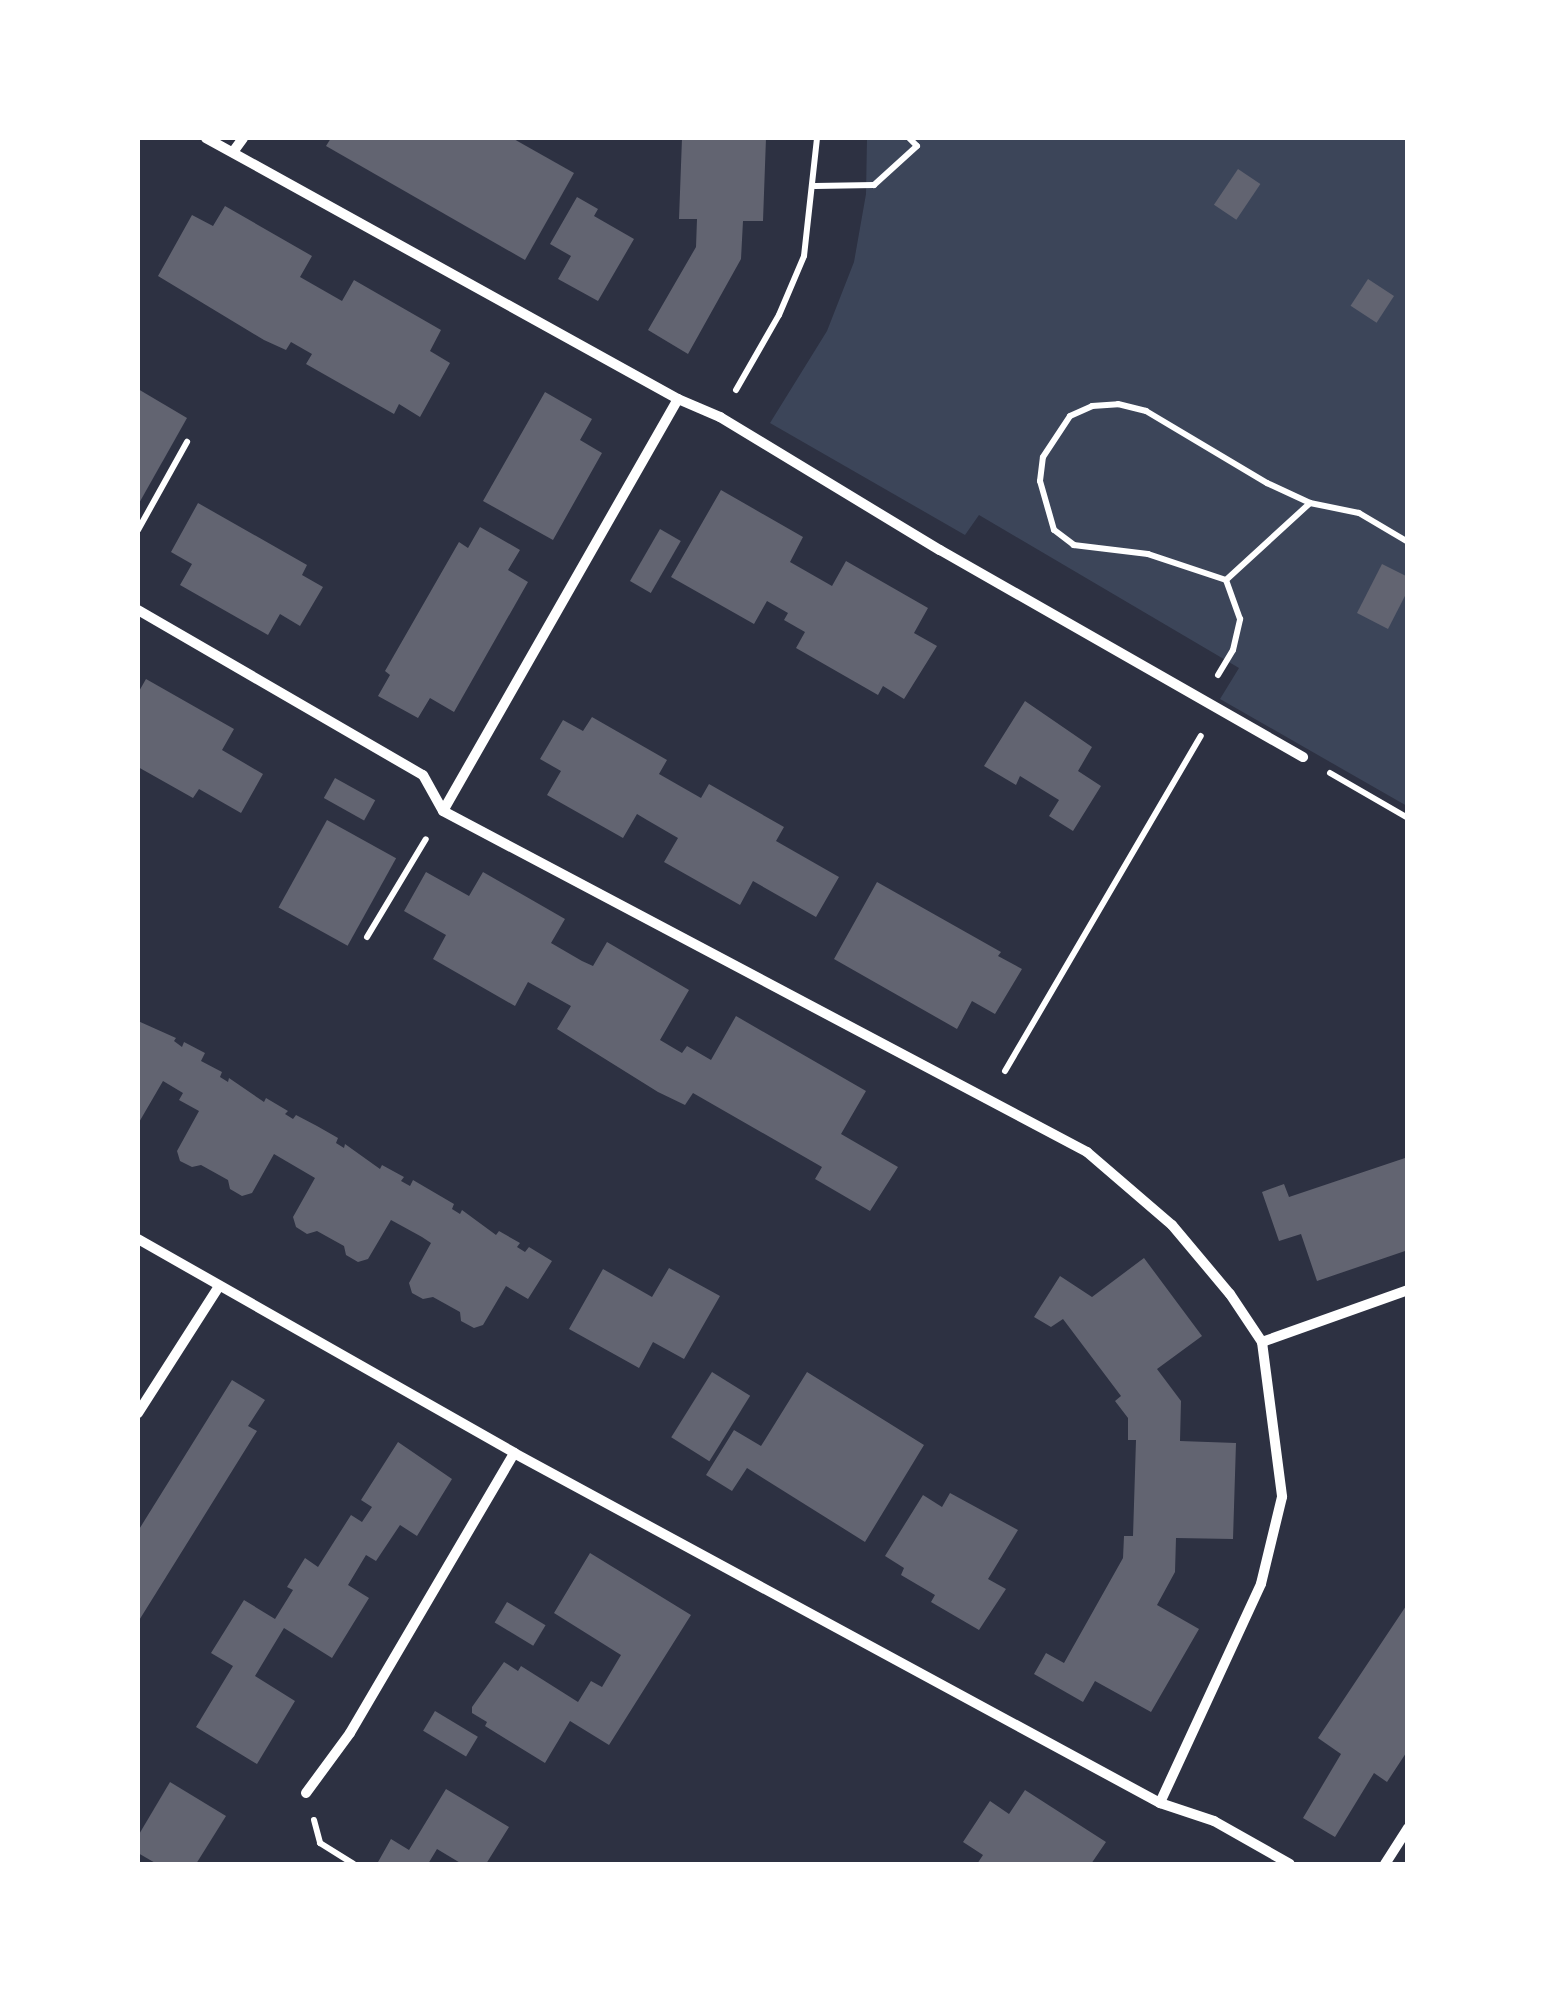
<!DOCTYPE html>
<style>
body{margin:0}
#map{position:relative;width:1545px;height:2002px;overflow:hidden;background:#2d3142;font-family:"Golos Text",sans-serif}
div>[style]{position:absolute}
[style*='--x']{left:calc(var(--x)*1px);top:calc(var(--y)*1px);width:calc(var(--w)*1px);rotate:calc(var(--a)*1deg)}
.green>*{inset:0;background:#3c4559}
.building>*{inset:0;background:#626471;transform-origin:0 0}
.path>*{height:6px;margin:-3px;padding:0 3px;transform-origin:3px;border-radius:3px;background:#fff}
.minor>*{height:10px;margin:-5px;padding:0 5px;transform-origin:5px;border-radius:5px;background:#fff}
span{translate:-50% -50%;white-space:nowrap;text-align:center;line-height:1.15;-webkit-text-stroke:9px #fff;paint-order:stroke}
.frame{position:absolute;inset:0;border:140px solid #fff;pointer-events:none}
</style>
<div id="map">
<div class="green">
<div style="clip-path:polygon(867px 138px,1407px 138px,1407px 806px,1220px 699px,1239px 668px,979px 515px,965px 535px,770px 423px,827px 331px,854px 262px,866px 194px)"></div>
</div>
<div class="building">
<div style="clip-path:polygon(331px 138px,512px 138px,574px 173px,525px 260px,326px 146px)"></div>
<div style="clip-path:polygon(682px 138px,766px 138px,763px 221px,743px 221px,741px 259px,688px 354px,648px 330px,696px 247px,697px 219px,679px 219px)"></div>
<div style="left:1238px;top:169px;width:27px;height:43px;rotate:34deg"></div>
<div style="clip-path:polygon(577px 197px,598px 209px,594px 216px,634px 239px,598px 301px,558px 279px,571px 256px,550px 244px)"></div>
<div style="clip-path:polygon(225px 206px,312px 256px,300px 277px,342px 301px,354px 280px,441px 330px,430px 351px,450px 363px,420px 417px,399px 404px,394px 414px,306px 364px,312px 354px,291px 342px,286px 350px,264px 340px,158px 276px,192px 215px,213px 226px)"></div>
<div style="left:1368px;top:279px;width:31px;height:32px;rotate:33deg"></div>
<div style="clip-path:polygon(138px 389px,187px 418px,138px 505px)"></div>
<div style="clip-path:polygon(545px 392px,592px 419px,580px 440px,602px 453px,553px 540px,483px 501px)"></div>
<div style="clip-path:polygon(721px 490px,803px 537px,790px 562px,832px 586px,846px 561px,928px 608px,914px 633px,937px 646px,904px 699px,883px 686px,878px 695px,796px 648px,805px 632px,784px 620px,788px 613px,767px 601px,754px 624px,671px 577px)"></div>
<div style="clip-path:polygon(198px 503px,307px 565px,302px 575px,323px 587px,300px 626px,280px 614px,268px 635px,180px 585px,192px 564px,171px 552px)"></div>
<div style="clip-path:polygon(480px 527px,520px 550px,508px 570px,528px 582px,454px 712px,430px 698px,418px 718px,378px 696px,390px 675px,385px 671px,459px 542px,468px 548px)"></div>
<div style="left:660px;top:529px;width:24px;height:60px;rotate:30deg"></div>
<div style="clip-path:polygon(1382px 564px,1408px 577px,1408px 590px,1388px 629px,1357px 613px)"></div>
<div style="clip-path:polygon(146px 679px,234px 729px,222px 750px,263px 774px,241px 813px,199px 789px,193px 798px,138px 767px,138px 693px)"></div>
<div style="clip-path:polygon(1025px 701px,1092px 747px,1078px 771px,1101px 786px,1073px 831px,1049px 816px,1059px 800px,1020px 776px,1016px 785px,984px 766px)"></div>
<div style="clip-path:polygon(592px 717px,667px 760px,659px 774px,701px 798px,709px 784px,784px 827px,776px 841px,839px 877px,816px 917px,753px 881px,740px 905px,664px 862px,678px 838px,647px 820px,637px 814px,623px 838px,547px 795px,561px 771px,540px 759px,563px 720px,583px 731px)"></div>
<div style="left:335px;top:778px;width:46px;height:23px;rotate:29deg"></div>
<div style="left:327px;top:820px;width:79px;height:100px;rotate:29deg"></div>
<div style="clip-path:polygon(426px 872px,469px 896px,483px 872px,565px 919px,551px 943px,582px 961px,593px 966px,607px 942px,689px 990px,660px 1040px,682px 1053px,687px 1046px,711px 1060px,736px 1016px,866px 1091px,841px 1134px,898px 1167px,870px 1211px,815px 1179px,822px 1167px,693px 1093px,685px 1105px,658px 1092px,557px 1029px,571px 1006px,528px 982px,515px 1006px,433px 959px,446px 935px,404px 911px)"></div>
<div style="clip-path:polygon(877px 882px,1001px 952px,998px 956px,1022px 969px,995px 1014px,972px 1001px,957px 1029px,834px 959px)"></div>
<div style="clip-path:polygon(138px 1021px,176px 1038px,174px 1041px,182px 1047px,184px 1042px,205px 1053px,201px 1061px,222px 1072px,220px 1077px,228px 1082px,229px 1078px,264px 1102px,266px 1098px,288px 1111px,285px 1114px,293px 1119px,296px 1115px,317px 1126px,338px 1138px,336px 1143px,344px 1148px,345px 1144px,380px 1169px,382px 1165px,404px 1177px,401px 1181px,410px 1186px,413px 1180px,454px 1204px,452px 1209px,460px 1214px,462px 1210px,496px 1235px,499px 1231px,520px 1243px,517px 1247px,525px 1252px,529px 1247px,552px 1261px,528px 1299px,506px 1286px,483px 1325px,474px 1328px,461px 1321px,460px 1312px,433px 1297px,423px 1299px,412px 1293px,409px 1283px,431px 1243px,422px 1237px,391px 1220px,368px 1259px,358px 1262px,346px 1255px,344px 1246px,317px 1231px,307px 1234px,296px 1227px,293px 1217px,315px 1178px,274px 1154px,252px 1193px,242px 1196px,230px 1189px,228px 1180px,201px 1165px,192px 1167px,180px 1161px,177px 1151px,199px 1111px,179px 1100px,183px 1093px,163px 1081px,138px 1124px)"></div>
<div style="clip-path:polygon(1408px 1157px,1408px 1250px,1317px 1281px,1301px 1234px,1279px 1241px,1262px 1192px,1284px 1184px,1289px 1197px)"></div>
<div style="clip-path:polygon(1144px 1258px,1202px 1336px,1157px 1369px,1181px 1401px,1180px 1441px,1236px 1443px,1233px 1539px,1176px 1538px,1175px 1572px,1157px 1605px,1199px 1629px,1151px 1712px,1095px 1681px,1083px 1702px,1034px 1674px,1046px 1653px,1064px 1663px,1123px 1558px,1124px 1536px,1133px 1536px,1136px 1440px,1128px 1440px,1128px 1418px,1115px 1401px,1121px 1396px,1063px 1319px,1051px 1327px,1034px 1317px,1060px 1276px,1092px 1297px)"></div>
<div style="clip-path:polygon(669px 1268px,720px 1296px,684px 1359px,653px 1342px,639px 1368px,569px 1329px,603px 1269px,652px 1297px)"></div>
<div style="left:712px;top:1372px;width:45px;height:77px;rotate:32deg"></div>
<div style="clip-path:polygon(807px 1372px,924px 1445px,865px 1542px,747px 1468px,732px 1491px,706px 1475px,734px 1430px,761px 1446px)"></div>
<div style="clip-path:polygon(232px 1380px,265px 1400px,248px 1426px,257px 1431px,138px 1622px,138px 1531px)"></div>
<div style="clip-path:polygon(398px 1442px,452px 1479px,417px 1536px,400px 1525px,376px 1561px,366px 1555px,348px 1585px,369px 1598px,332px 1658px,284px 1628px,255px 1676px,295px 1701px,257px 1764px,196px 1727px,233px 1666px,211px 1653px,244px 1600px,275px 1619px,293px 1590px,287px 1587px,305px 1558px,318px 1567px,351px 1515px,362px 1522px,372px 1507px,361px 1500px)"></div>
<div style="clip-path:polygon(950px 1493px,1018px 1530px,988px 1579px,1006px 1589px,979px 1630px,931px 1602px,935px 1595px,901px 1575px,904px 1568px,885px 1556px,923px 1495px,942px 1507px)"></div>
<div style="clip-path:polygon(590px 1553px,691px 1615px,609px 1745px,570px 1721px,545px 1763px,485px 1726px,487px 1722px,472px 1713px,472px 1707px,504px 1662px,518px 1671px,521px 1666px,578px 1702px,591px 1681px,602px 1687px,621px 1655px,554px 1613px)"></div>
<div style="left:507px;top:1602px;width:45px;height:24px;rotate:31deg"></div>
<div style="clip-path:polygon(1408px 1603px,1408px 1750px,1387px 1782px,1374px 1773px,1335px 1837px,1303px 1818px,1341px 1754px,1318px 1738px)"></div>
<div style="left:435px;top:1711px;width:50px;height:23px;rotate:31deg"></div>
<div style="clip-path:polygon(170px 1782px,226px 1816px,196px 1864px,157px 1864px,138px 1853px,138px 1836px)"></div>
<div style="clip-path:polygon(446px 1789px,509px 1827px,486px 1864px,462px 1864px,437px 1849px,428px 1864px,378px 1862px,391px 1839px,409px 1850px)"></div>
<div style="clip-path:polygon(1025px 1790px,1106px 1842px,1091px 1864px,977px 1864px,983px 1855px,963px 1842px,990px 1801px,1009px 1814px)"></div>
</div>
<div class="path">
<div style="--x:815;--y:186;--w:59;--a:-1"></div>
<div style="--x:874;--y:185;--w:58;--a:-42.2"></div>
<div style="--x:917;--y:146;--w:11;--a:-135"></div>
<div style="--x:736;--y:390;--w:86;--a:-60.2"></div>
<div style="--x:779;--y:315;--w:64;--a:-67"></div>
<div style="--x:804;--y:256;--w:119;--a:-83.7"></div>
<div style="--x:138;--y:530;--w:101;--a:-60.9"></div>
<div style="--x:1226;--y:580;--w:114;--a:-42.5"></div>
<div style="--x:1218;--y:675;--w:29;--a:-59"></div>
<div style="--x:1233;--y:650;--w:32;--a:-77"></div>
<div style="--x:1240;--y:619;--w:41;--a:-109.7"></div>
<div style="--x:1226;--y:580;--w:82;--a:-161.6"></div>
<div style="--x:1148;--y:554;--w:75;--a:-173.1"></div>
<div style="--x:1074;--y:545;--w:25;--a:-143"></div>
<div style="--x:1054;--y:530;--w:51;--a:-105.9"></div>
<div style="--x:1040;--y:481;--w:24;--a:-83"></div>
<div style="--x:1043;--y:457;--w:49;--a:-56.6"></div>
<div style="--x:1070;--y:416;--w:24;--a:-24"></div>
<div style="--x:1092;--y:406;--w:26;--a:-4"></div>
<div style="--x:1118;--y:404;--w:29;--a:14"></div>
<div style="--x:1146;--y:411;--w:141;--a:30.8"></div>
<div style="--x:1267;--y:483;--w:47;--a:24.9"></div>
<div style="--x:1310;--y:503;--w:50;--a:11.5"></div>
<div style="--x:1359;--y:513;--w:57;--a:30.6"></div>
<div style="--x:1330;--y:773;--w:90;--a:30"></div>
<div style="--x:367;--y:937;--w:114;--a:-59"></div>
<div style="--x:1005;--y:1071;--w:388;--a:-59.7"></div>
<div style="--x:314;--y:1820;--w:24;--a:75"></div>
<div style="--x:320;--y:1843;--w:39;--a:32"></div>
</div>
<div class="minor">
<div style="--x:206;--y:138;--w:539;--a:28.94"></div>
<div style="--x:678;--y:399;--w:46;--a:23.2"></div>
<div style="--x:720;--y:417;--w:257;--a:31.2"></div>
<div style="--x:940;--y:550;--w:418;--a:29.7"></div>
<div style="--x:233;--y:152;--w:17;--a:-54"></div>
<div style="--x:678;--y:399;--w:474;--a:119.7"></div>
<div style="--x:443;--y:811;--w:729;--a:27.9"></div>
<div style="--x:1087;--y:1152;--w:112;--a:40.7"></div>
<div style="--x:1172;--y:1225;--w:90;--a:50"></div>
<div style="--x:1230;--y:1294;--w:58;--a:56.3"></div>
<div style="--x:1262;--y:1342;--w:156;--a:82.6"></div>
<div style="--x:1282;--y:1497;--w:89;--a:103.6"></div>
<div style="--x:1261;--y:1584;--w:241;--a:114.8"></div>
<div style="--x:138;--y:610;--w:329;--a:30.1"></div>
<div style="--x:423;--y:775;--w:41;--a:60.9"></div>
<div style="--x:138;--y:1239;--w:433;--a:29.6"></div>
<div style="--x:514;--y:1453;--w:735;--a:28.45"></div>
<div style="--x:1160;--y:1803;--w:57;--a:18.4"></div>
<div style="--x:1214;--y:1821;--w:87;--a:29.5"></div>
<div style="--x:1262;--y:1342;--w:155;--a:-19.6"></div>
<div style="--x:138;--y:1413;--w:148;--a:-57.4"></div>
<div style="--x:306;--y:1793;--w:74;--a:-53.7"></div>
<div style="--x:350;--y:1733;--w:324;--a:-59.6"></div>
<div style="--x:1385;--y:1864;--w:43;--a:-57.4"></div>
</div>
<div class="frame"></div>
</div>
